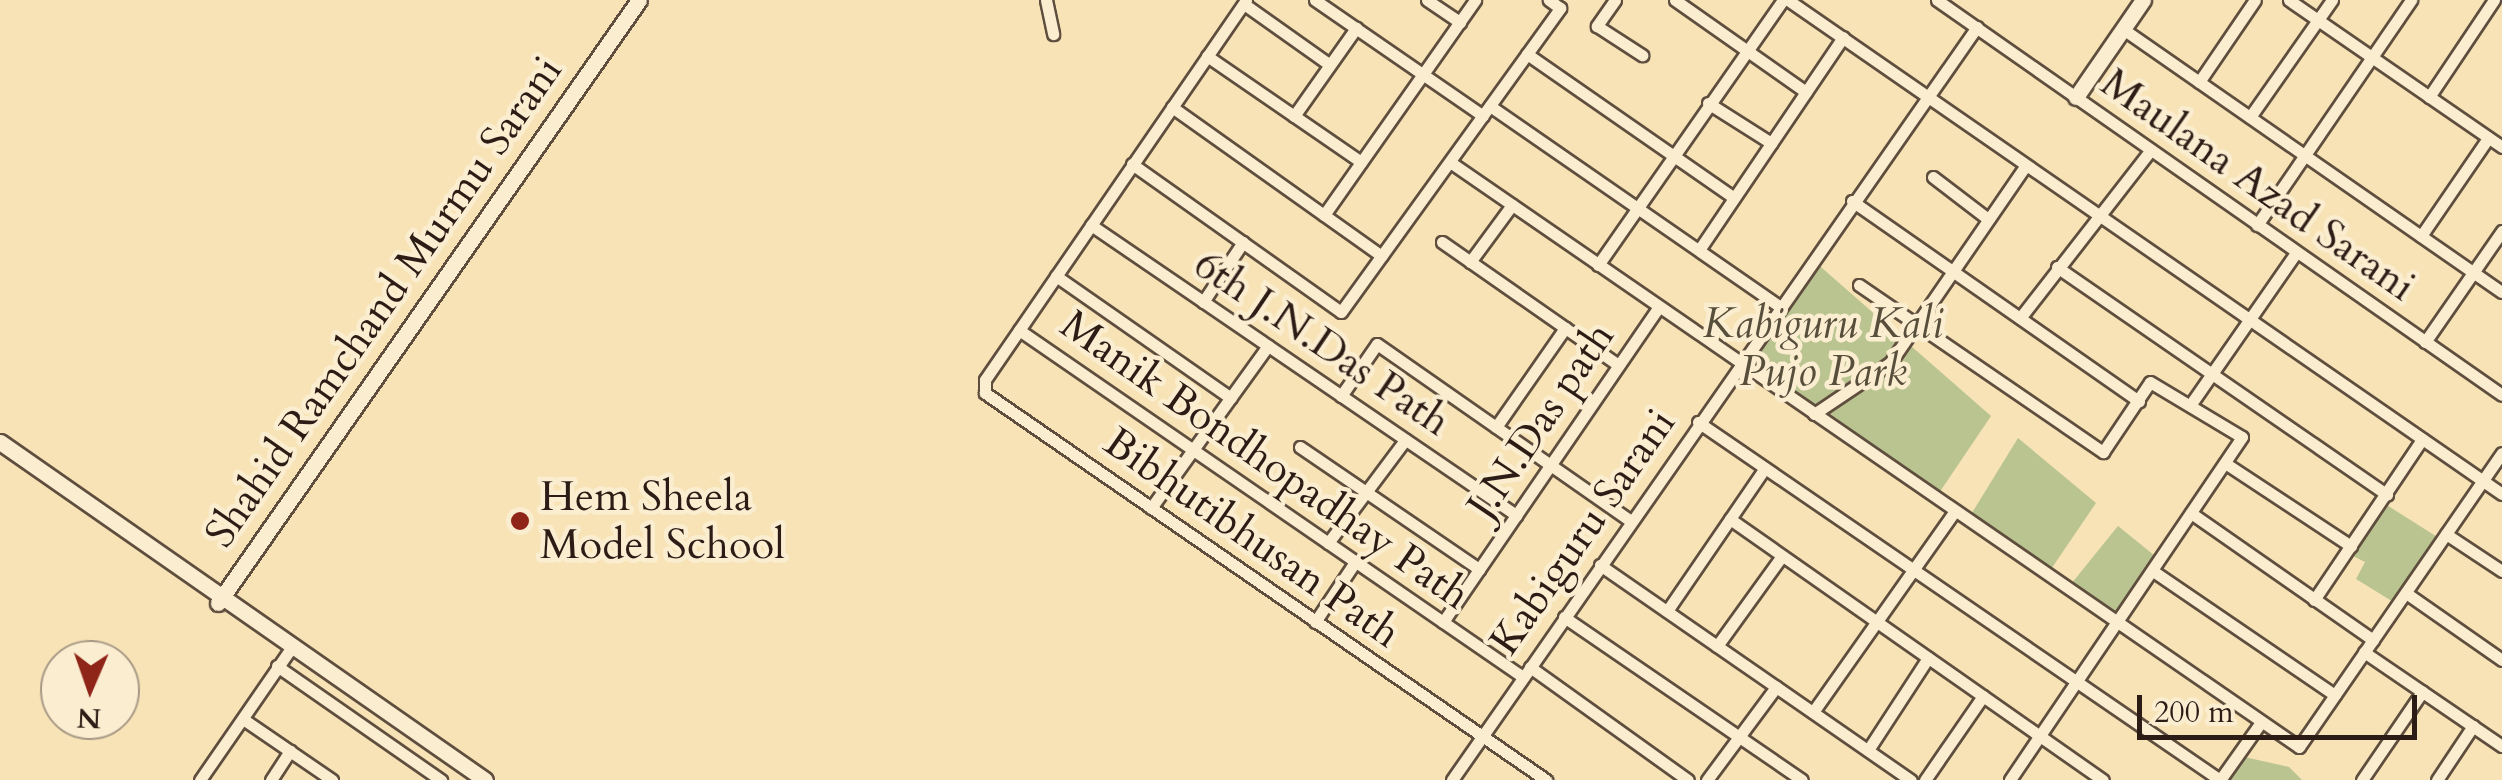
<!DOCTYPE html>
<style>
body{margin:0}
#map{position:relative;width:2502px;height:780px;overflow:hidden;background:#f7e3b6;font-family:Cardo,serif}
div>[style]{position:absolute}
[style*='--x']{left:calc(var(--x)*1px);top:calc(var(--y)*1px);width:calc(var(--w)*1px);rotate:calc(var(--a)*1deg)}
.green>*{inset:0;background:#bac490;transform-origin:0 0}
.roads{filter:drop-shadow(2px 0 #5f4e3e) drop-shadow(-2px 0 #5f4e3e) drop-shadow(0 2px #5f4e3e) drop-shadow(0 -2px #5f4e3e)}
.street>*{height:11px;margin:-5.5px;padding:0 5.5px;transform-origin:5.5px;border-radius:5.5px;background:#faedd0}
.secondary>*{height:15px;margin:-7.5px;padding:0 7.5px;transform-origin:7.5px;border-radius:7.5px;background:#faedd0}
.dots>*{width:28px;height:28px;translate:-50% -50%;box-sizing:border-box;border:5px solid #faedd0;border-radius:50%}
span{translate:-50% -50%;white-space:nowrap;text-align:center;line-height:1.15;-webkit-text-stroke:9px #faedd0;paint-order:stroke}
.street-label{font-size:42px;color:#2c1c16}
.park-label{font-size:42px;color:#574e3b;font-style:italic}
.poi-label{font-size:42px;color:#2c1c16}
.left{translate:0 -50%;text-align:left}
.north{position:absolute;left:40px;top:640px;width:100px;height:100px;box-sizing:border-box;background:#faedd0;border:2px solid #a89986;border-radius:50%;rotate:182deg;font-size:28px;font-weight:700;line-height:40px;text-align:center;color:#2c1c16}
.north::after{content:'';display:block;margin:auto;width:35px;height:45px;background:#8f2418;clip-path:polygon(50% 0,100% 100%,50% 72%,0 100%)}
.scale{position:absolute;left:2137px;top:695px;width:280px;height:45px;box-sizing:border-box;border:5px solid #2c1c16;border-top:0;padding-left:12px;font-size:30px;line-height:35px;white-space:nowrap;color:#2c1c16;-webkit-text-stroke:8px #faedd0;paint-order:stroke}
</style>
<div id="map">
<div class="green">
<div style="clip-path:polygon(1814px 261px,1991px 416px,1937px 496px,1740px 363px)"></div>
<div style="clip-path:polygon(2018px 438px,2096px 503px,2047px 575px,1967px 521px)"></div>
<div style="clip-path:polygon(2382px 502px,2442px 540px,2395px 603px,2356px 579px,2365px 562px,2347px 553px)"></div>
<div style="left:2118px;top:526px;width:54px;height:81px;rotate:39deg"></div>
<div style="clip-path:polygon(2240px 756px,2289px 767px,2302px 780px,2222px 780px)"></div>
</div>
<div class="roads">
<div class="street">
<div style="--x:1046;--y:0;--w:35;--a:78"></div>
<div style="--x:1246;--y:0;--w:461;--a:124.5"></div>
<div style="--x:985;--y:380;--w:13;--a:90"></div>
<div style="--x:985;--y:393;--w:682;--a:34.6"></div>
<div style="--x:1315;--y:0;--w:204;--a:34.6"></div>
<div style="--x:1427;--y:0;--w:40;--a:34"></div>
<div style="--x:1615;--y:0;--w:32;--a:125"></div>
<div style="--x:1597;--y:26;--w:54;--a:32.8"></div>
<div style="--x:1675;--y:0;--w:160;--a:35.1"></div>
<div style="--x:1788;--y:0;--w:868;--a:34.68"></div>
<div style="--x:1937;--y:0;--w:689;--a:34.96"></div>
<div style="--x:2289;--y:0;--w:259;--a:34.6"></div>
<div style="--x:1244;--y:4;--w:105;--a:35.3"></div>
<div style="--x:2123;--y:29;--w:461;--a:34.8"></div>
<div style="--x:1527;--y:54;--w:252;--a:34.8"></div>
<div style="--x:1207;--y:56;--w:187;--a:34.5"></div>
<div style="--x:2199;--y:82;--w:99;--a:-55.7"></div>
<div style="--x:2429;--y:97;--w:117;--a:-56.2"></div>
<div style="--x:1708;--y:103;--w:75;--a:32.4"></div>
<div style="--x:1490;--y:106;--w:351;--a:34.7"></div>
<div style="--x:1172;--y:107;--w:257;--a:35.4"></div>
<div style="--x:1294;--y:116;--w:108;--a:-54.8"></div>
<div style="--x:2250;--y:117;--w:143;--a:-55"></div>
<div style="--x:1450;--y:162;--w:1031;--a:34.57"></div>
<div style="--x:2299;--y:747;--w:357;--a:-55.4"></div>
<div style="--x:1132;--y:164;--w:256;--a:35.3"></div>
<div style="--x:1341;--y:312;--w:375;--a:-54.2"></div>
<div style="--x:1560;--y:8;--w:14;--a:-144"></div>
<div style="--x:1933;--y:177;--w:69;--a:37.4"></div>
<div style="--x:1852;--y:201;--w:350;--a:34.9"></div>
<div style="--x:1324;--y:215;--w:263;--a:-54.9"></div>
<div style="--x:1091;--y:225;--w:515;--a:34.31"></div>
<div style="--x:2257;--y:225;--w:273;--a:-55.6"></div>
<div style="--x:2421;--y:236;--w:119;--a:-55.6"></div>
<div style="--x:1442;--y:242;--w:215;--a:34.9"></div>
<div style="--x:1699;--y:250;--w:257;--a:-55.9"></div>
<div style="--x:1470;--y:262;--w:71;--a:-53.6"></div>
<div style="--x:1598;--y:265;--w:323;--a:-55.1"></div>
<div style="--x:2057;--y:267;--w:401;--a:34.6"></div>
<div style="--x:1056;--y:276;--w:213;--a:34.9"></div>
<div style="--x:1859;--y:285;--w:296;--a:34.4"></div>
<div style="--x:2103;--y:452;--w:84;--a:-56.1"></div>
<div style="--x:2150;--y:382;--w:107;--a:30.9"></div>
<div style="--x:2242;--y:437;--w:414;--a:124.1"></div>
<div style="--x:1203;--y:302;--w:72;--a:-56.3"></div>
<div style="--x:2020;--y:318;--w:213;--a:-52.1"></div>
<div style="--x:1019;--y:330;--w:612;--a:34.55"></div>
<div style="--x:2425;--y:342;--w:135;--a:-55.3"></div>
<div style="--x:1341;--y:396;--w:63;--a:-55.3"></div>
<div style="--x:1377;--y:344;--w:310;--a:34.9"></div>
<div style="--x:2193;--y:401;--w:180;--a:-55.2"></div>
<div style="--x:1814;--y:414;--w:92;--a:-33.9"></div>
<div style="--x:1890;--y:363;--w:240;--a:-55.5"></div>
<div style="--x:1698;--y:422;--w:633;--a:34.44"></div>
<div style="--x:2220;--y:780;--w:71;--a:-54.7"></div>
<div style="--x:1496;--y:427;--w:121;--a:-55.1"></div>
<div style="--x:1300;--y:447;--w:217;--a:34.3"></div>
<div style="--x:2225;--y:463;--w:151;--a:33.4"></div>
<div style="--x:1151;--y:508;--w:200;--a:-54.2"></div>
<div style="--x:2191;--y:513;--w:222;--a:34.9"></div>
<div style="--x:1730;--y:519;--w:455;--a:35"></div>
<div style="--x:2446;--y:534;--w:67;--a:33.5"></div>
<div style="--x:1328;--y:543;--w:129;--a:-53.2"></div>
<div style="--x:1600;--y:565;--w:378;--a:34.7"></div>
<div style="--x:2153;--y:571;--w:220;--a:34.3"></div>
<div style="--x:2406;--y:593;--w:117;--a:34.9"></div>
<div style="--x:2314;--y:600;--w:194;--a:-56.1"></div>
<div style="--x:1667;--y:611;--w:173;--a:-55.6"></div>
<div style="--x:1564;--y:617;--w:288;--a:34.4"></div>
<div style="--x:1315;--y:622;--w:72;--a:-56.3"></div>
<div style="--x:1443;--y:622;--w:382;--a:-55.6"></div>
<div style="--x:1717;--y:646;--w:111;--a:-54.2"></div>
<div style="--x:2364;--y:652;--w:167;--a:34.3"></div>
<div style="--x:277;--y:666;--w:200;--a:34.8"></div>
<div style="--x:1530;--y:667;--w:194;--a:35.6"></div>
<div style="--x:1813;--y:712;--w:245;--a:-54.8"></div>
<div style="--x:243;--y:719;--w:108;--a:34.4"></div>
<div style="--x:1868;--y:750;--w:110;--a:-56.9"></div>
<div style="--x:200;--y:780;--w:164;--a:-55.4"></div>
<div style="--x:271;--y:780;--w:35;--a:-57"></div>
<div style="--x:1452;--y:780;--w:918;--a:-55.12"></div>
<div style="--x:1707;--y:780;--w:116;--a:-53.4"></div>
<div style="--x:1925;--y:780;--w:102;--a:-55.4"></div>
<div style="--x:2362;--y:780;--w:107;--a:-55.7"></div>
<div style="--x:2437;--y:780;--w:65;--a:-56.3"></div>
</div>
<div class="secondary">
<div style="--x:2076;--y:97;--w:118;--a:-55.4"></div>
<div style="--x:0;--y:442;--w:591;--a:34.87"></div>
<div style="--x:218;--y:603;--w:735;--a:-55.08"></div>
</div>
</div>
<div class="dots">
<div style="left:520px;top:521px;background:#8f2418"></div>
</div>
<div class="street-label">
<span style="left:2258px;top:185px;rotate:35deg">Maulana Azad Sarani</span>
<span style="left:384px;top:302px;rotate:-55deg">Shahid Ramchand Murmu Sarani</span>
<span style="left:1322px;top:343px;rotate:34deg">6th J.N.Das Path</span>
<span style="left:1541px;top:421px;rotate:-56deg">J.N.Das path</span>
<span style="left:1265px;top:460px;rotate:35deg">Manik Bondhopadhay Path</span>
<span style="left:1583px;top:532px;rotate:-55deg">Kabiguru Sarani</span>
<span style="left:1252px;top:538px;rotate:35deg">Bibhutibhusan Path</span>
</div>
<div class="park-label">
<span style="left:1823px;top:348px">Kabiguru Kali<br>Pujo Park</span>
</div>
<div class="poi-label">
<span class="left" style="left:540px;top:521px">Hem Sheela<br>Model School</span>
</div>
<div class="north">N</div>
<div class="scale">200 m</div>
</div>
